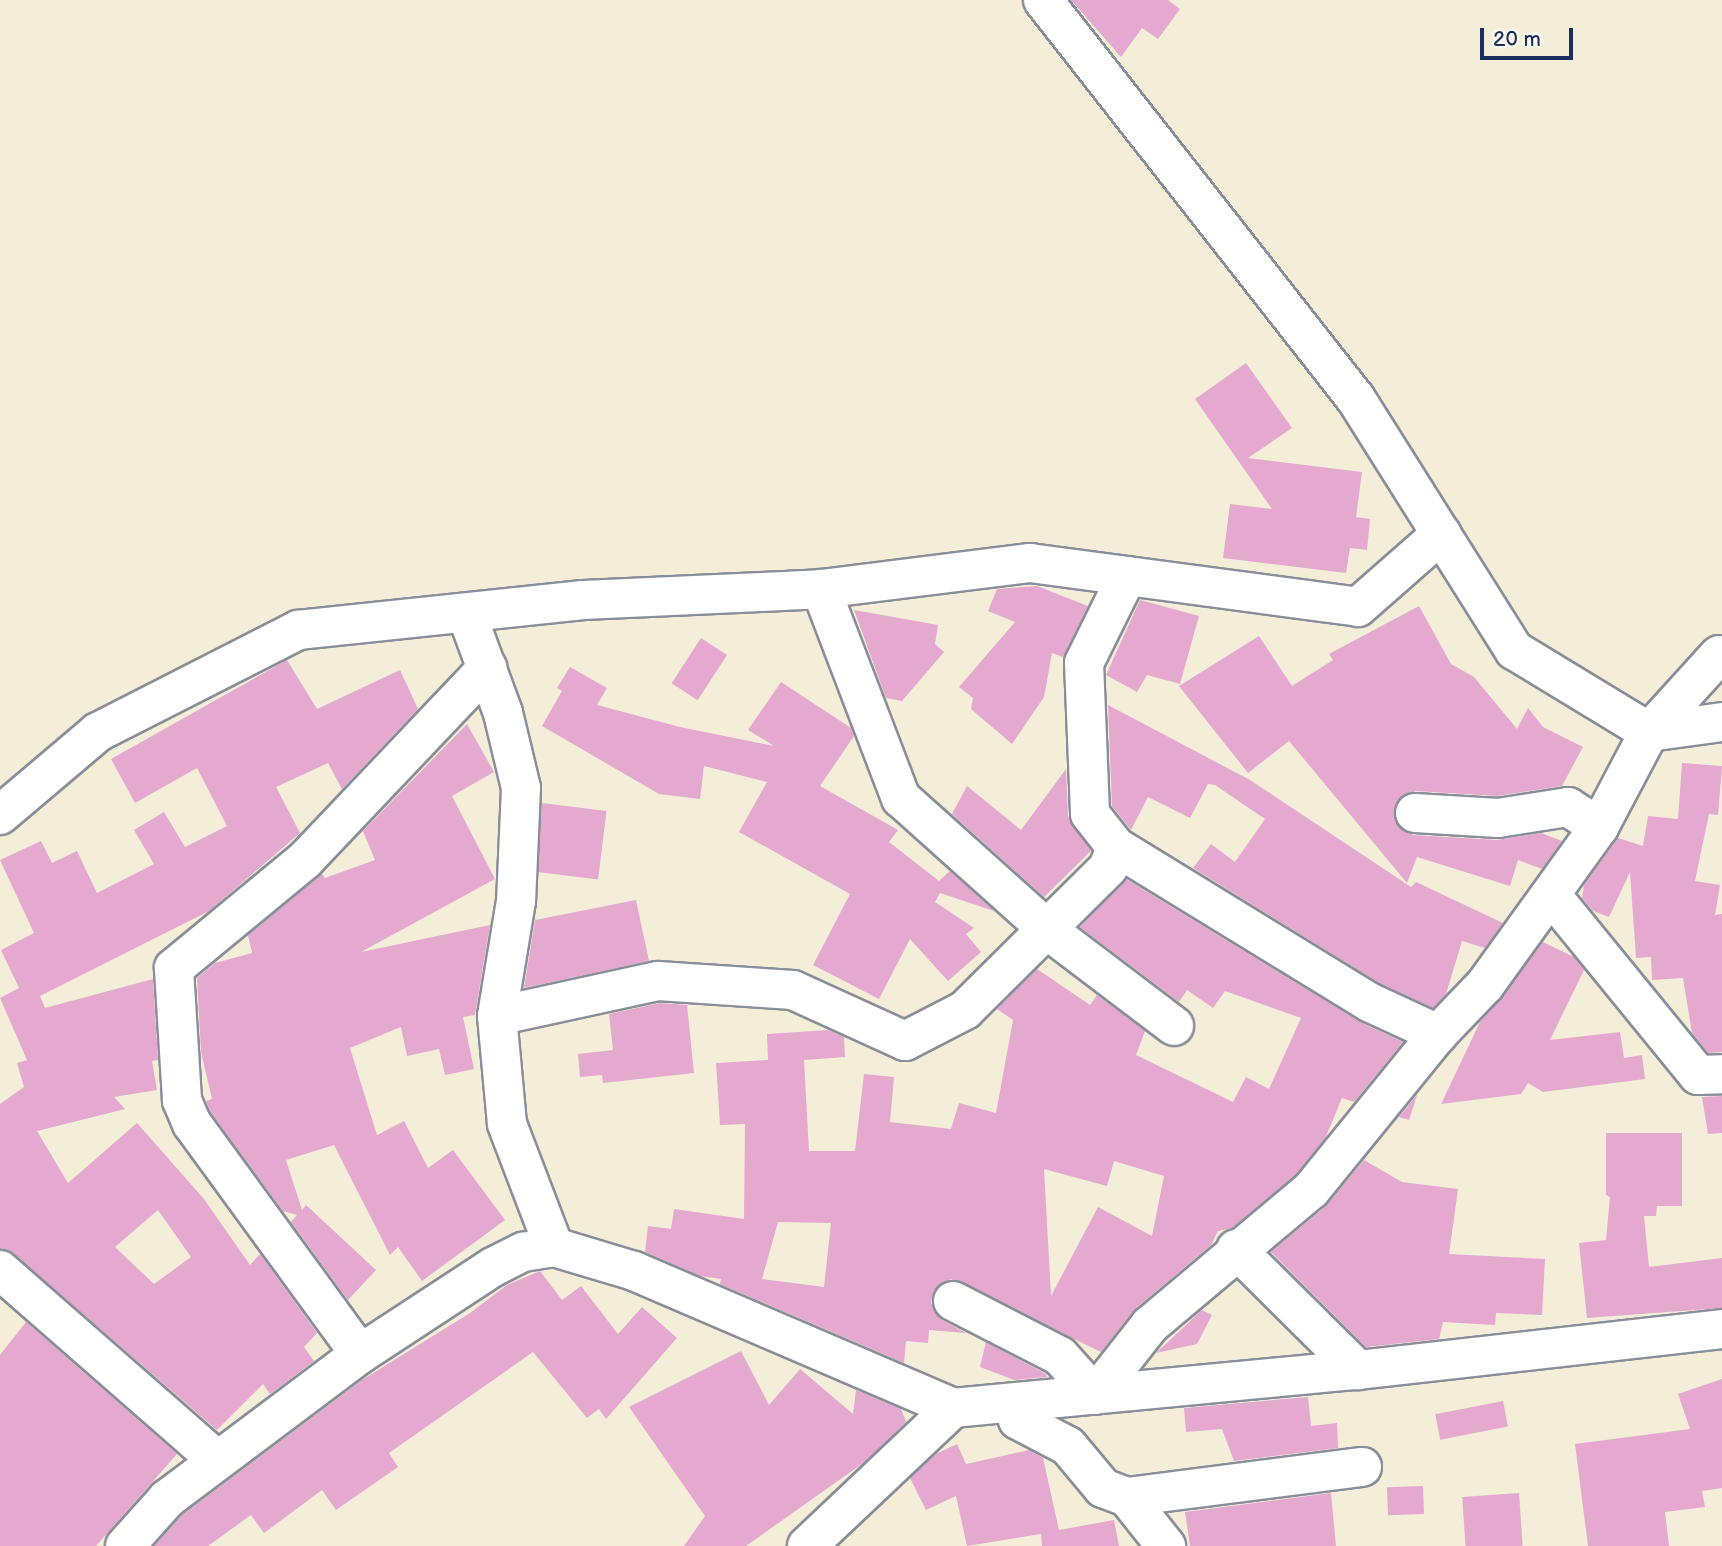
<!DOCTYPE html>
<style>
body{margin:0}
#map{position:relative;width:1722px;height:1546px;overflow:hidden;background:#f4edd7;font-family:"Balsamiq Sans",sans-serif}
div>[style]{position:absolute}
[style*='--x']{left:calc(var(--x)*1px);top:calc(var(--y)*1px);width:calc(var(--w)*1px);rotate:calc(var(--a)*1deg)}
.building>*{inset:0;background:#e5a9cf;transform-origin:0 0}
.roads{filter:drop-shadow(2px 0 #888e9a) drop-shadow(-2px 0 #888e9a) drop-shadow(0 2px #888e9a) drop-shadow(0 -2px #888e9a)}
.minor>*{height:38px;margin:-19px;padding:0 19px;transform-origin:19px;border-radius:19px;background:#fff}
span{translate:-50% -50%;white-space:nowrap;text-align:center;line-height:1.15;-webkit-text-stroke:6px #fbf7ec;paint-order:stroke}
.scale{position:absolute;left:1480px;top:28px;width:93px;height:32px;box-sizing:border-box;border:4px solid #1b2f5e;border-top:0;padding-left:9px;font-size:21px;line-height:24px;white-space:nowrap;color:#1b2f5e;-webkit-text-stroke:5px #fbf7ec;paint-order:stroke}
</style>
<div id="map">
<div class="building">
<div style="clip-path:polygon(1071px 0,1168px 0,1180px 9px,1158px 39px,1142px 28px,1121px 57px)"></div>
<div style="clip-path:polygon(1246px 363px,1292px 428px,1248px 458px,1362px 472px,1356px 517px,1370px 519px,1367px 550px,1350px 548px,1346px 573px,1223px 558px,1230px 504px,1272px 509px,1195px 399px)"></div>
<div style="clip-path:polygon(1037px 586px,1088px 606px,1063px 657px,1052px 653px,1044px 697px,1012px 744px,971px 709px,973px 698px,959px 687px,1015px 622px,988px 611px,997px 589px)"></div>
<div style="clip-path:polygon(1140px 600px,1199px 616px,1180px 684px,1147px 675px,1137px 692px,1106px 675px)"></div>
<div style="clip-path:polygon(1419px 606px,1451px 664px,1474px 677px,1517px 729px,1528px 708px,1543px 727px,1583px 747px,1562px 786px,1497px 796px,1416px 791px,1396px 802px,1395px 822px,1413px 835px,1497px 840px,1541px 833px,1562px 841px,1542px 869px,1518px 860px,1510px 886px,1417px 857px,1407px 883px,1289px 741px,1248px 773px,1179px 686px,1259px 636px,1292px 686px,1333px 660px,1329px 654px)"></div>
<div style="clip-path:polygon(854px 610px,938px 625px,935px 644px,944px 652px,902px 701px,886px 698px)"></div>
<div style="left:701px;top:638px;width:31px;height:54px;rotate:33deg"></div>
<div style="clip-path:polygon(evenodd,287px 660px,317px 709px,400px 670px,418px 709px,342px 789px,328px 763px,276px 787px,300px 833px,209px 911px,40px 996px,45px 1008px,153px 979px,158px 1060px,152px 1061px,157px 1090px,114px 1097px,125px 1109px,37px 1131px,68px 1183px,137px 1123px,204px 1199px,250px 1265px,260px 1254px,317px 1333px,304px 1347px,314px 1361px,270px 1394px,263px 1384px,217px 1430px,14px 1254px,0 1249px,0 1104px,24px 1087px,17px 1063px,27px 1060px,0 998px,19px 988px,1px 950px,34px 933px,0 860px,41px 841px,52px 863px,77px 851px,97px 893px,154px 864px,134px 830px,164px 812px,185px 847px,227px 826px,197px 768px,135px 803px,111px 759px,287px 660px,158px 1210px,191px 1257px,154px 1284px,115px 1247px,158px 1210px)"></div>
<div style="clip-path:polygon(570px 667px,607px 688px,597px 705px,680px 727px,774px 746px,748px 730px,781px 682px,851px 728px,854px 736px,820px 786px,898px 830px,889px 842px,939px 881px,950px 871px,994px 911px,940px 893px,935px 902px,974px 928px,966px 934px,981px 952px,948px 981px,910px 939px,879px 999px,813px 965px,850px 894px,739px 832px,767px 782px,704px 766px,700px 799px,659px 794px,542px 726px,562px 691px,557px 688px)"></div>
<div style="clip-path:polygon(1108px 705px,1250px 780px,1411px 887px,1416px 882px,1503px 923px,1485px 948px,1462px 941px,1446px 994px,1433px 1008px,1381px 984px,1193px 868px,1211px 844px,1235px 862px,1265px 819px,1215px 785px,1208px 784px,1190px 818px,1148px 797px,1131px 830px,1112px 806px)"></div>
<div style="clip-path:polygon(467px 724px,494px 772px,452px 796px,495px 879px,361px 952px,490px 925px,475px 1015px,463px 1017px,474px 1069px,445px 1075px,439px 1049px,407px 1056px,401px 1027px,350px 1048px,377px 1135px,404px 1121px,428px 1168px,453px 1150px,505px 1220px,422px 1281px,398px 1247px,390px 1255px,334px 1145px,286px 1160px,302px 1210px,306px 1205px,376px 1270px,348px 1300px,291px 1222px,297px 1215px,283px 1211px,211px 1113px,206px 1101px,212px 1099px,201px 1052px,197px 978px,215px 963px,252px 953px,248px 935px,322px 874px,325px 878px,375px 860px,363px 831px)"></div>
<div style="clip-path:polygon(1682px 763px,1722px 766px,1718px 815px,1709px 814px,1695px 881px,1720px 885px,1715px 915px,1722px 914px,1722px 1052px,1708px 1053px,1692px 1033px,1683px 978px,1652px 980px,1651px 957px,1636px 958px,1630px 872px,1609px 917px,1593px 911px,1582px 898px,1584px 885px,1618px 838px,1643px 846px,1648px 816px,1678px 819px)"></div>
<div style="clip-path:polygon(1066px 769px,1068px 816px,1091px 851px,1044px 897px,952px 814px,967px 786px,1021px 830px)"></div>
<div style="left:542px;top:803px;width:65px;height:69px;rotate:7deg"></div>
<div style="clip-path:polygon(evenodd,1126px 879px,1360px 1022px,1403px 1042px,1354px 1102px,1342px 1098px,1325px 1139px,1295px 1175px,1232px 1228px,1218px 1231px,1211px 1245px,1136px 1308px,1101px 1352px,951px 1279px,934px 1290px,931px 1303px,942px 1320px,966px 1333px,929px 1330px,928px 1343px,906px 1341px,904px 1363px,720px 1284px,721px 1279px,700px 1276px,645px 1252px,648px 1226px,671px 1229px,674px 1209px,744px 1219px,745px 1124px,720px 1125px,716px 1063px,768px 1060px,767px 1034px,828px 1030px,844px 1037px,845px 1057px,804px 1060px,809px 1151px,855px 1151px,864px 1074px,894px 1077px,890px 1122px,951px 1129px,959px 1103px,996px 1113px,1013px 1020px,997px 1009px,1037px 969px,1090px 1005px,1097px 995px,1145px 1031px,1136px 1055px,1233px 1102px,1246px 1077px,1269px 1089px,1301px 1018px,1225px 991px,1213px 1008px,1187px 990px,1179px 1002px,1080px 927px,1126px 879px,1114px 1161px,1164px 1176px,1152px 1236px,1098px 1207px,1051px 1296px,1044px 1169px,1107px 1186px,1114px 1161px,1126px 879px,778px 1222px,831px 1223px,824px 1287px,762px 1279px,778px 1222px)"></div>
<div style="clip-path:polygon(636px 900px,649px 961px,524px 988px,535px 920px)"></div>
<div style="clip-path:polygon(1543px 942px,1574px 957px,1584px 970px,1550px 1040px,1620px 1032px,1624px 1058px,1642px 1055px,1645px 1079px,1543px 1092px,1528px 1083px,1521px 1094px,1441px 1104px,1480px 1022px)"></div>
<div style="clip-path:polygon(660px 1003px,687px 1005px,694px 1073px,603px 1083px,602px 1075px,580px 1077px,578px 1054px,613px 1050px,609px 1014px)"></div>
<div style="clip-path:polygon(1417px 1095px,1409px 1120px,1399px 1117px)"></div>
<div style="clip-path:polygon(1722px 1096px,1722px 1133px,1708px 1134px,1702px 1097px)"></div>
<div style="clip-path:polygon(1606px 1133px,1682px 1133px,1682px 1206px,1657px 1206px,1656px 1216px,1644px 1216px,1649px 1267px,1722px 1258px,1722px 1308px,1587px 1318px,1579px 1243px,1606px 1240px,1610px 1197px,1606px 1195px)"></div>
<div style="clip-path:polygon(1364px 1160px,1402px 1182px,1458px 1189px,1449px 1254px,1545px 1259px,1542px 1315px,1496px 1313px,1495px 1325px,1443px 1322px,1439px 1339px,1366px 1347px,1271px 1252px,1325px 1207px)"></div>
<div style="clip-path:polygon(540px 1271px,562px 1300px,581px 1286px,618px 1334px,642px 1307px,677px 1338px,606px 1419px,599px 1409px,587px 1418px,533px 1352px,389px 1453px,398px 1467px,336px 1510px,322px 1490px,264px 1533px,251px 1515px,208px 1546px,154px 1546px,182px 1515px,362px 1380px,470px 1313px,507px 1285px)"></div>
<div style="clip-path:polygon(1202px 1310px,1212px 1315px,1197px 1344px,1156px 1353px)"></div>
<div style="clip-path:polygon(26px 1322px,177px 1454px,96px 1546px,0 1546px,0 1355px)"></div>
<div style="clip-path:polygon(986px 1342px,1046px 1374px,1047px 1377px,1014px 1380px,980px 1367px)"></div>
<div style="clip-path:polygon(741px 1351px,769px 1405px,800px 1369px,853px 1414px,856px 1390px,901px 1409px,906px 1422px,866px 1461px,746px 1546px,684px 1546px,705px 1516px,629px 1407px)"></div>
<div style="clip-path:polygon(1722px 1379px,1722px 1488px,1702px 1491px,1705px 1507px,1665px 1512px,1669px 1546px,1588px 1546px,1575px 1444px,1690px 1429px,1678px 1394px)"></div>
<div style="clip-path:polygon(1308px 1397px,1311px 1426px,1337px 1423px,1338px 1448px,1234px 1461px,1222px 1429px,1186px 1432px,1184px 1408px)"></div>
<div style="left:1503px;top:1401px;width:26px;height:69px;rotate:79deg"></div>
<div style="clip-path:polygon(957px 1444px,966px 1464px,1029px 1450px,1043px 1458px,1059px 1530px,1114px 1520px,1119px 1546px,1042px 1546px,1041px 1534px,967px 1546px,956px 1496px,926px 1510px,910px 1478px,936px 1454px)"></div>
<div style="left:1423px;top:1486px;width:28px;height:36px;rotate:88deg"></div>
<div style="clip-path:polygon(1331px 1493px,1336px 1546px,1190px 1546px,1185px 1512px)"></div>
<div style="left:1519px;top:1493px;width:53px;height:57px;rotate:86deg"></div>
</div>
<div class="roads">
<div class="minor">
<div style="--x:1043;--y:0;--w:507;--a:51.89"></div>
<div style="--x:1356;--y:399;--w:297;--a:57.8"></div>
<div style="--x:1514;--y:650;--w:158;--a:31.3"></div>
<div style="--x:1649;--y:732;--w:74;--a:-7.8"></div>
<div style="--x:1127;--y:576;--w:97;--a:116.3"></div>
<div style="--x:1084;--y:663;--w:151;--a:87.7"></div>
<div style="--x:1090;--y:814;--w:42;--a:51.8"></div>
<div style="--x:1116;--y:847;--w:299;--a:31.5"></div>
<div style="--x:1371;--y:1003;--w:74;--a:24.8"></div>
<div style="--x:821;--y:589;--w:224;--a:69.1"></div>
<div style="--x:901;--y:798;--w:199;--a:41.9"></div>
<div style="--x:1049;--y:931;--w:157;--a:37.2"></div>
<div style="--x:467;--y:615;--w:104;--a:69.8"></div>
<div style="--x:503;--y:713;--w:77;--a:76.5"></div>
<div style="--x:521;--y:788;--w:113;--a:92.5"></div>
<div style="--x:516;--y:901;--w:117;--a:99.4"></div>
<div style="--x:497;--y:1016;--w:108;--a:84.7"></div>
<div style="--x:507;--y:1124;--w:132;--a:69.1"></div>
<div style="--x:1415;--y:813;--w:83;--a:3.4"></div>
<div style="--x:1498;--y:818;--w:71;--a:-8.9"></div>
<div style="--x:1568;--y:807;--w:37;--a:33"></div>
<div style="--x:0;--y:815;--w:128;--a:-40.3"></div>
<div style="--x:98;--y:732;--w:225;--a:-27"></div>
<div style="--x:298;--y:630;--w:287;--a:-6"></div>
<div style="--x:583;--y:600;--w:238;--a:-2.6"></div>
<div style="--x:821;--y:589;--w:211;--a:-7.1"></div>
<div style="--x:1030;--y:563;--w:331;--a:7.6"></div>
<div style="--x:1358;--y:607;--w:111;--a:-41.3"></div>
<div style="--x:1552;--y:896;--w:231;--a:50.8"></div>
<div style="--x:1698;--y:1075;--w:24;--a:-2"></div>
<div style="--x:497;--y:1016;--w:165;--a:-12.3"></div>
<div style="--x:658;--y:981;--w:135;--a:3.8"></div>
<div style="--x:793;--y:990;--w:123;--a:24.5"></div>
<div style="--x:905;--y:1041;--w:68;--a:-27.3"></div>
<div style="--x:965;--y:1010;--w:202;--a:-44.8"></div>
<div style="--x:1108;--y:868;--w:22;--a:-69"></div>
<div style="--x:1236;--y:1249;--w:172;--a:44.8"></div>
<div style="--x:0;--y:1270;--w:287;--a:41.2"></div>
<div style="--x:953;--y:1301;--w:120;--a:27.2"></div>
<div style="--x:1060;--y:1356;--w:52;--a:48.1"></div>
<div style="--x:1095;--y:1395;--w:89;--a:-51.8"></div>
<div style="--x:1150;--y:1325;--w:210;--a:-40"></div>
<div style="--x:1311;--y:1190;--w:201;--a:-50.9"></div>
<div style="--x:1438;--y:1034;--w:68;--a:-46.2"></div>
<div style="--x:1485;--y:985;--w:195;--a:-54.2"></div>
<div style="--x:1599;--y:827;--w:107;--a:-62.2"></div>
<div style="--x:1649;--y:732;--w:104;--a:-47.7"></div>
<div style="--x:360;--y:1354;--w:285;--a:-126.1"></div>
<div style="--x:192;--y:1124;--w:26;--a:-113"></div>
<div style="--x:182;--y:1100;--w:132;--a:-93.5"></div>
<div style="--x:174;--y:968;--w:170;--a:-39.5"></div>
<div style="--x:305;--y:860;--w:265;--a:-46.5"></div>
<div style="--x:1014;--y:1403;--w:17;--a:77"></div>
<div style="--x:1018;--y:1420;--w:56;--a:27.5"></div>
<div style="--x:1068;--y:1446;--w:55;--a:50.2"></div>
<div style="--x:1103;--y:1488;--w:26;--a:21"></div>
<div style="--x:1127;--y:1497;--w:237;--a:-7.3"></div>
<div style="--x:1127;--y:1497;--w:63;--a:51.5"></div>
<div style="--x:125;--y:1546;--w:63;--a:-48.2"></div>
<div style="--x:167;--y:1499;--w:241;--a:-36.9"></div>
<div style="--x:360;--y:1354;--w:159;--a:-33.2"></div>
<div style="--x:493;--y:1267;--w:34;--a:-27"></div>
<div style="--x:523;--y:1252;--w:31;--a:-9"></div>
<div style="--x:554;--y:1247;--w:84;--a:16.7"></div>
<div style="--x:634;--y:1271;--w:347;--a:23.2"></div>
<div style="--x:953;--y:1408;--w:407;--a:-5.4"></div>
<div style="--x:1358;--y:1370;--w:366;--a:-6.4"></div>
<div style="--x:807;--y:1546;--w:201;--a:-43.4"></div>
</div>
</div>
<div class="scale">20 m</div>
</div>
